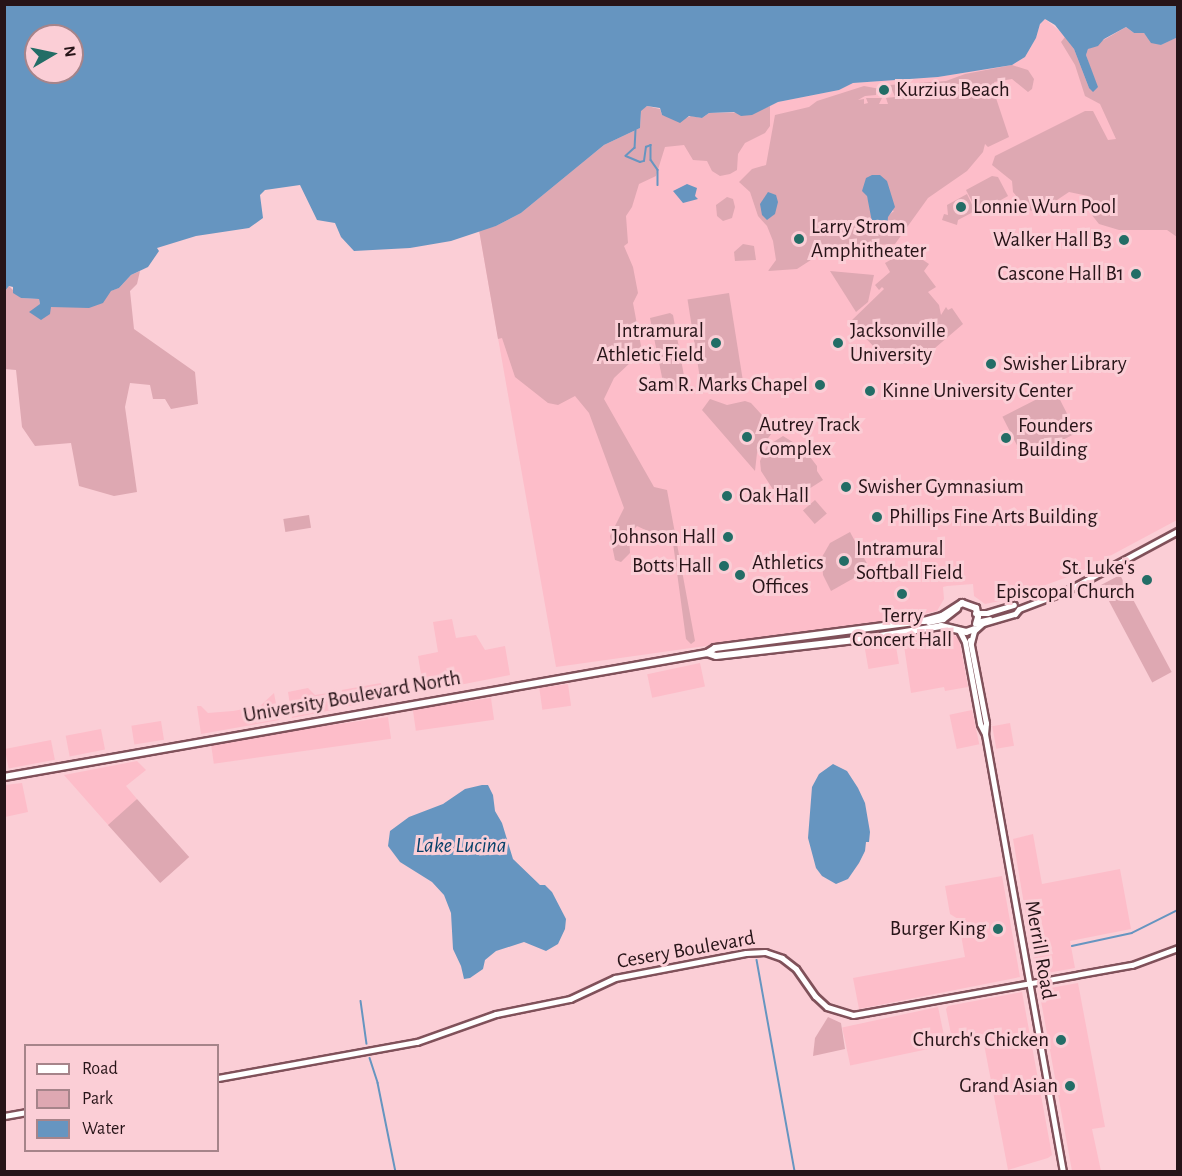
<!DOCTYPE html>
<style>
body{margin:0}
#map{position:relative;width:1182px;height:1176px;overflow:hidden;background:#fbced6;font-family:"Alegreya Sans",sans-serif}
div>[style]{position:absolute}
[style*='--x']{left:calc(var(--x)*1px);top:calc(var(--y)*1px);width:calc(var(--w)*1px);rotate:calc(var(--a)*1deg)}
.built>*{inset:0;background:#fdbdc9;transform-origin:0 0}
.green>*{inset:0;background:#dea8b2;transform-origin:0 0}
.water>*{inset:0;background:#6695c0}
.stream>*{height:1.5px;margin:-0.75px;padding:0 0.75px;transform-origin:0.75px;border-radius:0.75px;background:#6695c0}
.roads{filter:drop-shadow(2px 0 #80515a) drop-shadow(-2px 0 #80515a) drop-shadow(0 2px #80515a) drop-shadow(0 -2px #80515a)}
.secondary>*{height:5px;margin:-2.5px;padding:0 2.5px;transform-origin:2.5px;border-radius:2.5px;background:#fff}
.primary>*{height:6px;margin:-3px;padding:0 3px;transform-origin:3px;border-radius:3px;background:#fff}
.dots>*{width:16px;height:16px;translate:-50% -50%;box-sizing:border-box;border:3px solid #fbced6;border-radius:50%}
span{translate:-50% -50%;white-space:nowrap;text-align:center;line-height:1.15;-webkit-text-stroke:6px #fbced6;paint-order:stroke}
.poi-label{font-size:21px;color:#271418}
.left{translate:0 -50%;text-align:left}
.right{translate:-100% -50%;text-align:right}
.street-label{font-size:21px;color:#271418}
.water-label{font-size:22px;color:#07416a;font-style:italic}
.frame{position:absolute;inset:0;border:6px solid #271418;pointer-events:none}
.legend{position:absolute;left:24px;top:1044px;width:195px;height:108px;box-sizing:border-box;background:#fbced6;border:2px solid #a6848a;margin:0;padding:8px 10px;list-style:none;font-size:18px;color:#271418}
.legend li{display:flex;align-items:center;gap:12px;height:30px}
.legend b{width:30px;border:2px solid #a6848a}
.north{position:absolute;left:24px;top:24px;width:60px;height:60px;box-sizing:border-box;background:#fbced6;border:2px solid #a6848a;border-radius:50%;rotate:81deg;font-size:16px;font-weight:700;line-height:24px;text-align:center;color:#271418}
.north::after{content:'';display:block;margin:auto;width:21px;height:27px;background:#236d66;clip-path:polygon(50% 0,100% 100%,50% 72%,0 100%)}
</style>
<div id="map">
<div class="built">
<div style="clip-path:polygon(1045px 19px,1062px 33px,1161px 45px,1177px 37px,1177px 520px,1078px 573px,1005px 600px,985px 604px,974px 596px,973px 584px,947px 586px,943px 587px,944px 599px,937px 611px,898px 619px,556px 667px,479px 230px,496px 226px,521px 213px,590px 156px,640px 128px,763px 109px,778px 102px,839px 90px,853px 83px,938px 77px,1012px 65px,1025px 57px,1036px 38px,1040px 24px)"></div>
<div style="clip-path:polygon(452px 619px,456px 638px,476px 635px,485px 650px,505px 646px,510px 675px,424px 692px,418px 656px,438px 652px,433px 622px)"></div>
<div style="clip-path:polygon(948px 632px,959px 638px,968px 687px,945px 691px,944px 687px,911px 693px,903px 639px)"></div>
<div style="left:895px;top:641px;width:23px;height:31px;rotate:80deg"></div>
<div style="left:700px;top:663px;width:24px;height:54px;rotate:78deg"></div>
<div style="left:381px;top:683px;width:17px;height:40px;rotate:80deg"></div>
<div style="left:568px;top:684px;width:22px;height:29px;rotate:82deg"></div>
<div style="clip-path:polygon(308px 688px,315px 695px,335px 692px,337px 709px,292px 718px,288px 692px)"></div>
<div style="clip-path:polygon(274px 693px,279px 720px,201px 734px,197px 706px,201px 706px,208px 713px,233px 711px,260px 706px)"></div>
<div style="left:491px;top:698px;width:22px;height:79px;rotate:82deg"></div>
<div style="left:972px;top:710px;width:35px;height:23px;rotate:78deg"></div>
<div style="left:388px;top:717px;width:22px;height:179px;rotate:82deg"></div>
<div style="left:161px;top:721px;width:19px;height:30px;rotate:81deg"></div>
<div style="left:1010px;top:723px;width:23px;height:18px;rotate:80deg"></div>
<div style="left:101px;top:729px;width:21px;height:36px;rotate:79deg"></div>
<div style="left:51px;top:740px;width:20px;height:47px;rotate:79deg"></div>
<div style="clip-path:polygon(137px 761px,146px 770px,126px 786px,137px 799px,109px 826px,64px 775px)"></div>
<div style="clip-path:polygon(22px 783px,28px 812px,5px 817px,5px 785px)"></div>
<div style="clip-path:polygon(1033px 834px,1042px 884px,1120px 869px,1131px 929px,1070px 941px,1075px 968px,1036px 975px,1013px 839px)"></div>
<div style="clip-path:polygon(1002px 876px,1020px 977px,859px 1009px,853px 978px,965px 957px,958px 919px,950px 914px,945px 886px)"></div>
<div style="clip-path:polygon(1078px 983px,1105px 1127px,1092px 1129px,1101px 1171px,1072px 1171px,1039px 990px)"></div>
<div style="clip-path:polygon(1022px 992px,1052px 1155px,1048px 1158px,1008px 1170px,983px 1039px,953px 1044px,946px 1009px,948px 1006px)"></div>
<div style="left:938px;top:1007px;width:39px;height:98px;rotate:78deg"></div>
</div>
<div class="green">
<div style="clip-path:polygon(1126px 27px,1134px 33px,1144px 33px,1149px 39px,1161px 45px,1177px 37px,1177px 237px,1167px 230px,1119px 230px,1099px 224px,1091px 214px,1088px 196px,1069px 192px,1039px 212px,1028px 210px,1013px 192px,1012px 181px,992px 165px,995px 156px,1085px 111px,1093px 111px,1108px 140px,1116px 139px,1100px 104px,1085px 96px,1075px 65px,1061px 42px,1065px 37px,1074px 49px,1089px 88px,1091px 70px,1086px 55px,1088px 49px)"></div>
<div style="clip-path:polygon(evenodd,1012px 65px,1028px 70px,1034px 79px,1032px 89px,1028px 92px,1012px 79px,994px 82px,996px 87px,993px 89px,1009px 137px,988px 147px,985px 144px,983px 152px,967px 171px,928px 198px,895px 244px,831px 247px,797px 269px,768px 271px,776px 260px,773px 241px,767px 226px,758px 216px,750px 192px,739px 182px,752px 169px,766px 165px,775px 115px,809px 107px,817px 101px,864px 86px,880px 89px,876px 91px,876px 95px,865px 96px,858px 100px,864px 99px,864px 104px,868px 103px,866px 98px,882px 98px,879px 104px,888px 104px,886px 98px,895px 97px,890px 85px,946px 81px,965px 74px,1012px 65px,867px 196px,894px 211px,887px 217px,887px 228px,870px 206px,867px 196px)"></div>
<div style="clip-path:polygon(647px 106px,660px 109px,662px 115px,683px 119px,691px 116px,702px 118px,709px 113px,754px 112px,770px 106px,770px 126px,765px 133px,745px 143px,738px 154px,737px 170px,730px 174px,720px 176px,712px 171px,707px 161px,693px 160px,684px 145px,665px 147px,656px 176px,639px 184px,632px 207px,626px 216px,628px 243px,624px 246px,633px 267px,638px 293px,633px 303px,641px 346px,632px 361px,614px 378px,604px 399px,654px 487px,667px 490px,695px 641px,691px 644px,686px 639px,673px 543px,637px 526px,629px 535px,630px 553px,621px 562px,615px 560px,610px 536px,624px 508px,589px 413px,575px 396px,558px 405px,548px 403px,515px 377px,502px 338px,498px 339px,479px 230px,496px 226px,521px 213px,604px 145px,640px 128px,641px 110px)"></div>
<div style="clip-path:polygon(992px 176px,998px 177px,1008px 196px,978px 213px,966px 190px)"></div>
<div style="clip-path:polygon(967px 194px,975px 211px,958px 220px,957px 225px,942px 220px,944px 214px,948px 215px,947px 205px)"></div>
<div style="clip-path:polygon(727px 197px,733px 199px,735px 207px,732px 218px,723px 221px,717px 216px,716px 205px)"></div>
<div style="clip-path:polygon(743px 244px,754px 246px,756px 260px,735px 261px,734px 252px)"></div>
<div style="clip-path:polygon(899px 255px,917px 256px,929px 264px,924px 271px,936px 287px,928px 292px,939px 305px,941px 315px,946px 307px,948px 310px,952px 308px,963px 324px,928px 354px,905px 364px,881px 354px,850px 322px,884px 289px,882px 287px,879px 290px,875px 285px,890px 272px,885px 263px)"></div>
<div style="clip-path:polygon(140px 271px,137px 284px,130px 291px,134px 329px,195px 372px,198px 404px,171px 409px,165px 399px,153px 399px,150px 385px,130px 383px,125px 407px,137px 492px,114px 496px,79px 486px,71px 443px,35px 446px,22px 427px,16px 370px,5px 369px,5px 291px,9px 286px,21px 298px,39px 299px,40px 304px,51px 307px,66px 306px,119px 288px,131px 275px)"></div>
<div style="clip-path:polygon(830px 271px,874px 275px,868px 302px,856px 312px)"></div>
<div style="left:729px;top:293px;width:94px;height:42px;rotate:81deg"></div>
<div style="clip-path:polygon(670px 313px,673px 315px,686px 387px,665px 392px,650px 318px)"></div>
<div style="left:1055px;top:390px;width:48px;height:59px;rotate:63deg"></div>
<div style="clip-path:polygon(710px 399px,727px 405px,745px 401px,751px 403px,772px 426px,772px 433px,757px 453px,755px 471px,702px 410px)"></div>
<div style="clip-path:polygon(783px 436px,804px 449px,817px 466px,817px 471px,823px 480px,793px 499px,785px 488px,774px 491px,761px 471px,760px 461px,767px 446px)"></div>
<div style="left:815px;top:500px;width:18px;height:16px;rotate:49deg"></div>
<div style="left:309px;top:515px;width:13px;height:26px;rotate:81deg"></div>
<div style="clip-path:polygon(850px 532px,870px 569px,831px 591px,823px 575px,822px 557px,830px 543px)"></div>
<div style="left:1120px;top:575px;width:110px;height:22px;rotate:62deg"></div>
<div style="left:137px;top:799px;width:78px;height:39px;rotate:48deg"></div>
<div style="clip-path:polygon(828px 1017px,841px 1023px,845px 1049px,813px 1056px,815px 1038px)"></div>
</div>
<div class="water">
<div style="clip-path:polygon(evenodd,5px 4px,1177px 4px,1178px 37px,1161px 45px,1151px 43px,1144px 33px,1134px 33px,1126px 27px,1104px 39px,1098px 46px,1088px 49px,1086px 55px,1098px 87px,1093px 92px,1089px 88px,1074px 49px,1055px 25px,1045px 19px,1040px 24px,1036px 38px,1025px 57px,1012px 65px,938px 77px,853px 83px,839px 90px,778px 102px,752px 115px,741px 116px,734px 112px,709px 113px,702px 118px,689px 116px,680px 123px,662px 115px,660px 108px,647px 106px,641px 111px,640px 128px,604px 145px,521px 213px,496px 226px,451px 241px,410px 248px,354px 251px,341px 237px,335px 223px,317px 220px,300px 185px,265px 190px,260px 195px,263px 218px,249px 228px,196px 236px,157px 248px,159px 251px,148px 267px,131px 275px,119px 288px,111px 291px,103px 303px,89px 308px,51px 307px,50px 314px,41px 320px,29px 312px,40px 304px,39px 299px,21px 298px,13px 293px,13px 287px,9px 286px,5px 291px,5px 4px,36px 36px,72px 36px,72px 72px,36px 72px,36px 36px)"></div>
<div style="clip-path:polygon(872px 175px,880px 175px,887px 181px,895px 207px,888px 217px,887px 228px,882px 230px,872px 222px,867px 196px,862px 191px,866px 178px)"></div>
<div style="clip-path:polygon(687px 184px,697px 188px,695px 196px,698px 199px,683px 203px,673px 191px)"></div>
<div style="clip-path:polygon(768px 192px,776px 195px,778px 202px,775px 214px,767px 220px,762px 215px,760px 204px)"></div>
<div style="clip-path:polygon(833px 764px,847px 771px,858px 788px,865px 803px,870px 832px,869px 842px,866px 842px,865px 851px,859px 863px,848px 879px,836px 884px,822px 876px,816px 868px,808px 838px,812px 787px,819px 774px)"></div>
<div style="clip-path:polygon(482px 785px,488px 785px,493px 795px,495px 811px,502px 823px,513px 859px,540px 885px,545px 885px,552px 892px,566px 919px,565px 929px,558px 944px,546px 951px,524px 942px,496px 951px,485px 960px,483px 969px,470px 978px,464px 979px,461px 966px,453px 949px,451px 913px,444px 895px,432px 882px,400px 862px,388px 846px,390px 831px,409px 817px,443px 804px,465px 789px)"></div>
</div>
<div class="stream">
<div style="--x:636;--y:130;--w:18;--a:93"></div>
<div style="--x:635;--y:148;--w:12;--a:138"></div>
<div style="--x:626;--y:156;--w:15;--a:23"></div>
<div style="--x:640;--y:162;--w:4;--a:-14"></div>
<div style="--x:644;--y:161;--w:14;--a:-82"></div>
<div style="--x:646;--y:147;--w:5;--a:-22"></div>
<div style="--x:651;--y:145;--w:15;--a:90"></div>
<div style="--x:651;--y:160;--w:12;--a:55"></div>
<div style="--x:658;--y:170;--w:15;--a:90"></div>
<div style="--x:1072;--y:946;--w:61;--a:-12.2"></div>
<div style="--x:1132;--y:933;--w:51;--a:-26.6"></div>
<div style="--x:757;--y:960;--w:215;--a:79.8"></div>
<div style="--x:361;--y:1001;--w:43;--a:82.1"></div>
<div style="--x:370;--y:1058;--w:26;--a:72"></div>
<div style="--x:378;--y:1083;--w:91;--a:78.6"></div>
</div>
<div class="roads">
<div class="secondary">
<div style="--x:975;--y:613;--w:12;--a:0"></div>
<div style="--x:987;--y:613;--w:28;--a:-17"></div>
<div style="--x:928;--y:622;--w:15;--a:-11"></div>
<div style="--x:943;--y:619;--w:18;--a:-38"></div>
<div style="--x:959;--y:630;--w:13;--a:63"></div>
<div style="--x:965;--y:642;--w:83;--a:79.6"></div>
<div style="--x:980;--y:724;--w:11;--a:63"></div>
<div style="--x:985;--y:734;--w:445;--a:79.9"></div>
<div style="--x:970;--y:640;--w:85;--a:79.1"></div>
<div style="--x:986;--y:723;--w:11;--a:95"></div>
<div style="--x:971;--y:643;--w:12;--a:-76"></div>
<div style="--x:974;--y:631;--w:12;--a:-42"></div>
<div style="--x:983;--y:623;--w:33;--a:-16"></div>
<div style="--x:1015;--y:614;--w:6;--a:-51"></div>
<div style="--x:1019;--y:609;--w:50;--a:-21"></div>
<div style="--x:1066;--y:591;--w:127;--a:-28.2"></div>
<div style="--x:218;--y:1078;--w:202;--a:-10.3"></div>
<div style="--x:417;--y:1042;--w:84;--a:-19.5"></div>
<div style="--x:496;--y:1014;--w:76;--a:-11.5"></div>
<div style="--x:570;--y:999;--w:50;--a:-25"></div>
<div style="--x:615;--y:978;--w:133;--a:-10.8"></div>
<div style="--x:746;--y:953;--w:19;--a:-3"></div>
<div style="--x:765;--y:952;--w:18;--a:19"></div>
<div style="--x:782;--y:958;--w:18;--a:38"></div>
<div style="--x:796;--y:969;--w:33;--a:55"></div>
<div style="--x:815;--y:996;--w:16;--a:43"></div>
<div style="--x:827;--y:1007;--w:27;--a:17"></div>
<div style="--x:853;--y:1015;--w:283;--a:-10.2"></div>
<div style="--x:1132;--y:965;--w:49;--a:-20.3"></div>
<div style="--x:4;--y:1116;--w:22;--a:-10"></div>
</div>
<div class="primary">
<div style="--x:977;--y:623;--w:13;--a:-13"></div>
<div style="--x:707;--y:653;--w:9;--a:18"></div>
<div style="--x:716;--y:656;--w:140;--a:-6.6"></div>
<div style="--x:855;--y:640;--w:87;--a:-9.2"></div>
<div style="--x:941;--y:626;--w:26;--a:13"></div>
<div style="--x:966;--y:632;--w:9;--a:-18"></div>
<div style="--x:4;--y:777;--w:714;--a:-10"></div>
<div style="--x:707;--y:653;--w:9;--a:-32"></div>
<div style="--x:715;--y:648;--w:211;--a:-7.4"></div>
<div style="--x:924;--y:621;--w:19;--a:-16"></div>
<div style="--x:942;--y:616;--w:24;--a:-33"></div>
<div style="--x:962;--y:603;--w:15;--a:20"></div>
<div style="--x:976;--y:608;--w:9;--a:77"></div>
<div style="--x:978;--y:617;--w:7;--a:106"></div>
</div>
</div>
<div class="dots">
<div style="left:884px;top:90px;background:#236d66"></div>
<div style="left:961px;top:207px;background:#236d66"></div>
<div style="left:799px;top:239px;background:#236d66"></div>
<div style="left:1124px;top:240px;background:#236d66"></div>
<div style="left:1136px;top:274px;background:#236d66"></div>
<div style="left:716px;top:343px;background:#236d66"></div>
<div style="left:838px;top:343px;background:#236d66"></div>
<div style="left:991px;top:364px;background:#236d66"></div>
<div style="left:820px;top:385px;background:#236d66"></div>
<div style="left:870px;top:391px;background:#236d66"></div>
<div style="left:747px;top:437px;background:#236d66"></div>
<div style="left:1006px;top:438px;background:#236d66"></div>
<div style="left:846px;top:487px;background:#236d66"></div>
<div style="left:727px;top:496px;background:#236d66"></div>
<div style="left:877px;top:517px;background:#236d66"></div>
<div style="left:728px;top:537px;background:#236d66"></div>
<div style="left:844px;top:561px;background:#236d66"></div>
<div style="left:724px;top:566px;background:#236d66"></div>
<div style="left:740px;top:575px;background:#236d66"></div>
<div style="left:1147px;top:580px;background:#236d66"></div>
<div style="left:902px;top:594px;background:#236d66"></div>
<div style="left:998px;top:929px;background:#236d66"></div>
<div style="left:1061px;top:1040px;background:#236d66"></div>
<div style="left:1070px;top:1086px;background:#236d66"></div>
</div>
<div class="poi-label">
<span class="left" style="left:896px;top:90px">Kurzius Beach</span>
<span class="left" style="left:973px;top:207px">Lonnie Wurn Pool</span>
<span class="left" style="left:811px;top:239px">Larry Strom<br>Amphitheater</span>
<span class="right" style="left:1112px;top:240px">Walker Hall B3</span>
<span class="right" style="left:1124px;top:274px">Cascone Hall B1</span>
<span class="right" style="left:704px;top:343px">Intramural<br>Athletic Field</span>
<span class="left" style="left:850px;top:343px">Jacksonville<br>University</span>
<span class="left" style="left:1003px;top:364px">Swisher Library</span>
<span class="right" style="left:808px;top:385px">Sam R. Marks Chapel</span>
<span class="left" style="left:882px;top:391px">Kinne University Center</span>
<span class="left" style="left:759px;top:437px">Autrey Track<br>Complex</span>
<span class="left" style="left:1018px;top:438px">Founders<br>Building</span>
<span class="left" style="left:858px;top:487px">Swisher Gymnasium</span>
<span class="left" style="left:739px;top:496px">Oak Hall</span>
<span class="left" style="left:889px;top:517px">Phillips Fine Arts Building</span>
<span class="right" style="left:716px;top:537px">Johnson Hall</span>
<span class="left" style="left:856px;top:561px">Intramural<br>Softball Field</span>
<span class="left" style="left:752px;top:575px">Athletics<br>Offices</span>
<span class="right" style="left:712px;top:566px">Botts Hall</span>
<span class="right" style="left:1135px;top:580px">St. Luke's<br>Episcopal Church</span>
<span style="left:902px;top:628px">Terry<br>Concert Hall</span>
<span class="right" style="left:986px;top:929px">Burger King</span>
<span class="right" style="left:1049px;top:1040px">Church's Chicken</span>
<span class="right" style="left:1058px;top:1086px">Grand Asian</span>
</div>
<div class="street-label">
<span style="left:352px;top:697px;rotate:-10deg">University Boulevard North</span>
<span style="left:686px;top:950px;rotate:-10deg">Cesery Boulevard</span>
<span style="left:1040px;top:950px;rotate:80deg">Merrill Road</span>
</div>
<div class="water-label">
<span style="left:461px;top:846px">Lake Lucina</span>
</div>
<div class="frame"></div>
<ul class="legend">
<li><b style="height:8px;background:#fff"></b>Road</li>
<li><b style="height:16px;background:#dea8b2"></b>Park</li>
<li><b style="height:16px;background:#6695c0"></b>Water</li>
</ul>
<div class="north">N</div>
</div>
